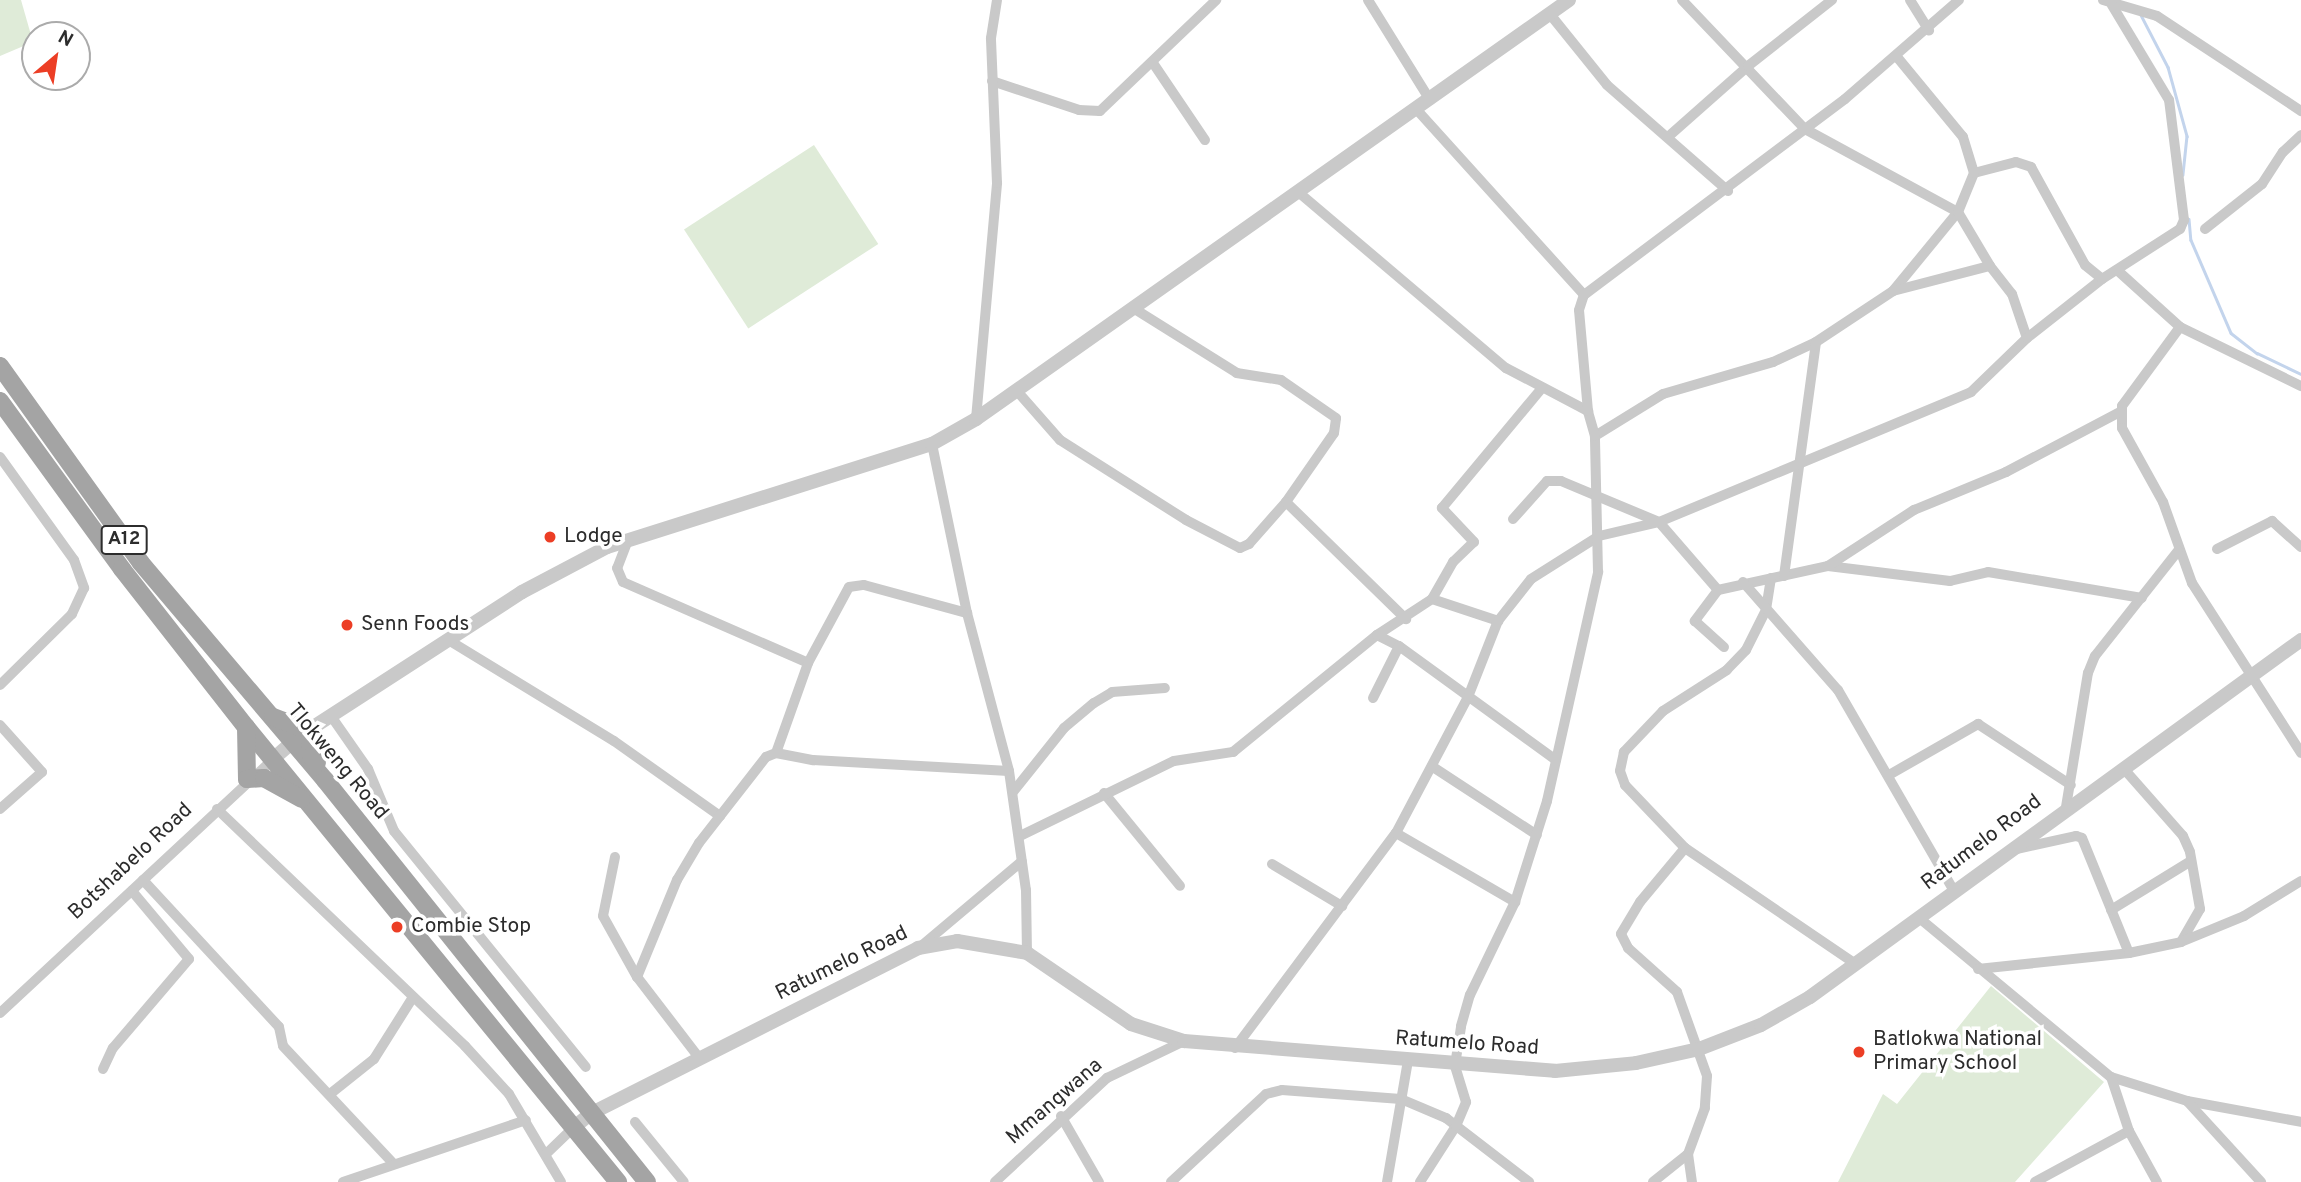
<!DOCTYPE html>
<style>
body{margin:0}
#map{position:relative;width:2301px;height:1182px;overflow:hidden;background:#fff;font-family:Overpass,sans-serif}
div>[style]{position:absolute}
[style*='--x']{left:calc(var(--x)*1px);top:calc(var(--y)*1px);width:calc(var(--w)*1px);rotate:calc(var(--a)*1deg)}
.green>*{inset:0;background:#dfebd8;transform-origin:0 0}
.stream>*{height:2.5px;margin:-1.25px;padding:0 1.25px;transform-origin:1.25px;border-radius:1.25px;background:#c3d4ec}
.minor>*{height:10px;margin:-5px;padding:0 5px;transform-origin:5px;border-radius:5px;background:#c9c9c9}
.tertiary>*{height:14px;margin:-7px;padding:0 7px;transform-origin:7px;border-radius:7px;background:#c9c9c9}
.primary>*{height:18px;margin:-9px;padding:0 9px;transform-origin:9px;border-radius:9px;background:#a4a4a4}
.dots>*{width:19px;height:19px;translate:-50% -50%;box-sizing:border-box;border:4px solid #fff;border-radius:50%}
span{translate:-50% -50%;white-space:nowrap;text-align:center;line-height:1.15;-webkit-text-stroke:7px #fff;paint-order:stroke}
.shield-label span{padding:2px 5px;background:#fff;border:2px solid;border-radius:5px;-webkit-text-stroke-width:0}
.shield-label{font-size:19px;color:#2c2c2c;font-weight:700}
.poi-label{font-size:21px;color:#2c2c2c}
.left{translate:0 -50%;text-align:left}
.street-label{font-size:21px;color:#2c2c2c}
.north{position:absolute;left:21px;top:21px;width:70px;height:70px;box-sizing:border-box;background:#fff;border:2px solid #ababab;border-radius:50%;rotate:29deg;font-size:19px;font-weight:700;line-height:28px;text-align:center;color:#2c2c2c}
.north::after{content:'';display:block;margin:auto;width:24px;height:32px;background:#ec3e25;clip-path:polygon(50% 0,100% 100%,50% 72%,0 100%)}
</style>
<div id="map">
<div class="green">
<div style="clip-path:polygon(0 0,21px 0,33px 42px,0 56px)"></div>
<div style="left:814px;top:145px;width:118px;height:155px;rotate:57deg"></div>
<div style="clip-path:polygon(1991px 986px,2104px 1082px,2015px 1182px,1838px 1182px,1883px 1094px,1897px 1104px)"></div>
</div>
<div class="stream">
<div style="--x:2141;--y:15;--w:59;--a:62.6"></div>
<div style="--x:2168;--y:67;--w:72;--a:74.6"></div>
<div style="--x:2187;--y:136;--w:39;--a:96"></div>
<div style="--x:2189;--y:219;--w:21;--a:85"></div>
<div style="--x:2191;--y:240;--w:101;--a:66.7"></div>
<div style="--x:2231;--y:333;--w:33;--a:38"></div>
<div style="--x:2257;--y:353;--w:49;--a:25.5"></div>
</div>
<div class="minor">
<div style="--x:1368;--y:0;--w:118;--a:58.2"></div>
<div style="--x:1682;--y:0;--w:178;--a:46.4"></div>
<div style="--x:1805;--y:129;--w:174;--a:28.5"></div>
<div style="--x:1958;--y:212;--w:63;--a:59.3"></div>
<div style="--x:1910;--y:0;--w:36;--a:58"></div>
<div style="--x:2103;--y:0;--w:56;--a:16.5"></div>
<div style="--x:2157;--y:16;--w:173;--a:33.4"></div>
<div style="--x:1549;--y:13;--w:92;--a:51.1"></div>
<div style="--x:1607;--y:85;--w:161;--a:41.2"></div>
<div style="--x:1153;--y:63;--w:93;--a:56"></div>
<div style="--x:992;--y:81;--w:92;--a:18.4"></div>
<div style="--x:1079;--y:110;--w:21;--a:3"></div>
<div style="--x:1100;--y:111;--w:161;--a:-43.7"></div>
<div style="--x:1417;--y:110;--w:249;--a:47.9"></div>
<div style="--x:1669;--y:136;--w:106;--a:-41.5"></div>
<div style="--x:1748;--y:66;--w:107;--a:-38.2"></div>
<div style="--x:1974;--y:173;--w:43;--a:-14.7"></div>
<div style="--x:2016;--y:162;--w:16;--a:18"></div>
<div style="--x:2031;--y:167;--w:112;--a:61.1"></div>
<div style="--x:2085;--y:265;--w:22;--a:39"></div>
<div style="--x:1297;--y:191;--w:274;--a:40.3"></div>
<div style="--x:1506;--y:368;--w:93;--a:27.7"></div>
<div style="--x:2205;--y:229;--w:73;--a:-38.3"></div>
<div style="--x:2262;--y:184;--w:38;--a:-57"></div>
<div style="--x:2283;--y:152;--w:25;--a:-43"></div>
<div style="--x:2117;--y:270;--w:85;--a:42.1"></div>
<div style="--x:2180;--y:327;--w:135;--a:26"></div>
<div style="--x:1893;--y:291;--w:102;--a:-50.6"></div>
<div style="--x:1958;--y:212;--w:42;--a:-67.7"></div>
<div style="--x:1974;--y:173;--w:38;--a:-107"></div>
<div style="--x:1963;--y:137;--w:104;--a:-129.5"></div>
<div style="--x:2180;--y:327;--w:98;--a:126.3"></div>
<div style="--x:2122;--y:406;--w:22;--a:90"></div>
<div style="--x:2122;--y:428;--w:85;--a:61"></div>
<div style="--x:2163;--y:502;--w:86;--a:70.3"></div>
<div style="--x:2192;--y:583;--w:202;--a:57.3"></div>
<div style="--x:1017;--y:391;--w:65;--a:48.7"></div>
<div style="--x:1060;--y:440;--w:149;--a:32.4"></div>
<div style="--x:1186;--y:520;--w:61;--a:27.4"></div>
<div style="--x:1240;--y:548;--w:10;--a:-24"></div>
<div style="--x:1249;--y:544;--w:56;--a:-48.6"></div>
<div style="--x:1286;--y:502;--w:84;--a:-55.2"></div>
<div style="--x:1334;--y:433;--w:15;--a:-82"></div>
<div style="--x:1336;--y:418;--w:67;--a:-145.4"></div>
<div style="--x:1281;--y:380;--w:45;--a:-171"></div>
<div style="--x:1237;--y:373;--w:123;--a:-148"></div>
<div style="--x:976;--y:419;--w:237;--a:-84.9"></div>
<div style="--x:997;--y:183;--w:145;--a:-92.4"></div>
<div style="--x:991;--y:38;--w:38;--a:-81"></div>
<div style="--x:1595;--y:436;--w:80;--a:-31.7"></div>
<div style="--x:1663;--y:394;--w:115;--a:-16.2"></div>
<div style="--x:1773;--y:362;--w:47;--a:-24.9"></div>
<div style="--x:1816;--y:342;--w:92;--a:-33.5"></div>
<div style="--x:1893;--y:291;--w:100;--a:-14.5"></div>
<div style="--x:1990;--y:266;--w:36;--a:52"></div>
<div style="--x:2012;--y:294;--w:46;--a:71.2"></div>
<div style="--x:932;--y:444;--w:173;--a:78.3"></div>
<div style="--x:967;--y:613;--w:163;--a:75.1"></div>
<div style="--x:1009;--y:771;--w:120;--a:81.9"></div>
<div style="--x:1026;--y:890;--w:63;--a:89.1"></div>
<div style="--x:0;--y:457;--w:127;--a:54.3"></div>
<div style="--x:74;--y:560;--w:30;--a:70"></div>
<div style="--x:84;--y:588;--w:29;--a:115"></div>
<div style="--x:72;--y:614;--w:101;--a:135.4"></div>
<div style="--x:1286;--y:502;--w:168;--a:44.3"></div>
<div style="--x:1513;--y:519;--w:51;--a:-48.2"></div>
<div style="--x:1547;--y:481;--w:14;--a:0"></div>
<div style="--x:1561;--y:481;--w:106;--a:22.7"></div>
<div style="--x:1659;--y:522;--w:90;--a:49.1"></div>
<div style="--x:1718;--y:590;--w:113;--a:-12.3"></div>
<div style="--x:1828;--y:566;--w:123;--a:7"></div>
<div style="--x:1950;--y:581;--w:39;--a:-13"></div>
<div style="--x:1988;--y:572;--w:156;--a:9.6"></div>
<div style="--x:628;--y:540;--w:30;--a:111"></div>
<div style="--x:617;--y:568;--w:15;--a:67"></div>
<div style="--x:623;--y:582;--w:202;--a:23.6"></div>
<div style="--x:2217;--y:549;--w:62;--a:-27"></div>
<div style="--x:2272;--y:521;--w:39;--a:42"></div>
<div style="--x:1828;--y:566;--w:103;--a:-33.1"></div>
<div style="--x:1914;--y:510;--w:100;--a:-22.4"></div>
<div style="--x:2006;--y:472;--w:129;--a:-27.8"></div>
<div style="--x:1784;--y:576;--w:236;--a:-82.2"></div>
<div style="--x:1771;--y:578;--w:32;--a:99"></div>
<div style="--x:1766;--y:610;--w:45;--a:116.6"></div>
<div style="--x:1746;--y:650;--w:28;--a:134"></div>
<div style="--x:1727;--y:670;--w:76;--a:147.4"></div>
<div style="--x:1663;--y:711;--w:57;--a:133.6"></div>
<div style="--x:1624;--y:752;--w:19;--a:102"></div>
<div style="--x:1620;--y:771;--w:15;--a:70"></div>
<div style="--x:1625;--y:785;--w:87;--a:46.4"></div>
<div style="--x:1685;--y:848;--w:207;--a:34.2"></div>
<div style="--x:1743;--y:582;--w:144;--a:48.7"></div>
<div style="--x:1838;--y:690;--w:232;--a:60"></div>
<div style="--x:1718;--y:590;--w:39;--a:127"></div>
<div style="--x:1695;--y:621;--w:39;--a:42"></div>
<div style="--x:1432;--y:599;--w:70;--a:18.4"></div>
<div style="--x:1377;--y:635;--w:25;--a:27"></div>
<div style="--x:1399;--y:646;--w:194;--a:36"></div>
<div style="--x:450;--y:641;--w:192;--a:31.4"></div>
<div style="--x:614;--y:741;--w:130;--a:35.3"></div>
<div style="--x:1373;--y:698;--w:58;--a:-63.4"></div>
<div style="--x:331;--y:716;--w:65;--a:55.1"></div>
<div style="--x:368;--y:769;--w:67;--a:67.2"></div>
<div style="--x:394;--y:831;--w:304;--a:50.9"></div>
<div style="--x:0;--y:725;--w:63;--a:48.2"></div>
<div style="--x:42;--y:772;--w:56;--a:138.6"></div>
<div style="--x:776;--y:753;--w:96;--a:-70.4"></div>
<div style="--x:808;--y:663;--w:86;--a:-61.7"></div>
<div style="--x:849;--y:587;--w:15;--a:-8"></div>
<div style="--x:864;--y:585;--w:107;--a:15.2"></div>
<div style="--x:1433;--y:767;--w:124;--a:33.2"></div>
<div style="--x:2124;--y:769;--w:89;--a:48.6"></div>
<div style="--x:2183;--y:836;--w:17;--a:66"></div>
<div style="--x:2190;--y:852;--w:58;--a:80"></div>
<div style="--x:2200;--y:909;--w:38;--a:120"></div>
<div style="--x:1889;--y:775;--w:103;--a:-29.8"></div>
<div style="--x:1978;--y:724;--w:111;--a:33.3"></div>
<div style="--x:1013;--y:792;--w:82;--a:-51.4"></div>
<div style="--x:1064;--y:728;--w:39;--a:-40"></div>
<div style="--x:1094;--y:703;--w:21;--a:-31"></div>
<div style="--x:1112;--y:692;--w:53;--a:-4.3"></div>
<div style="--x:1104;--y:793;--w:120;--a:50.7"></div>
<div style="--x:2066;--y:807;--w:136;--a:-80.7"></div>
<div style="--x:2088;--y:673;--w:18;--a:-68"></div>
<div style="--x:2095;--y:656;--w:134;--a:-51.7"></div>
<div style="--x:217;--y:809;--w:343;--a:43.7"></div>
<div style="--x:465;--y:1046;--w:65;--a:47.5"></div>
<div style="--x:509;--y:1094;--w:102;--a:59.4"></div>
<div style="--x:1396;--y:833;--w:138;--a:30.1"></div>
<div style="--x:1020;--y:836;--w:171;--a:-26"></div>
<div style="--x:1174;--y:761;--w:60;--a:-8.7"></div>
<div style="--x:1233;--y:752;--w:186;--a:-39.1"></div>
<div style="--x:1377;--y:635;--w:66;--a:-33.2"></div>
<div style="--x:1432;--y:599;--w:43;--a:-60.4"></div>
<div style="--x:1453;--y:562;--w:29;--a:-44"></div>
<div style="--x:1474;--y:542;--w:47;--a:-133.3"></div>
<div style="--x:1442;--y:508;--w:156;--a:-50.2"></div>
<div style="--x:1685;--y:848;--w:70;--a:129.8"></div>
<div style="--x:1640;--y:902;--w:37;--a:121"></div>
<div style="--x:1621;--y:934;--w:16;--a:63"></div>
<div style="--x:1628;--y:948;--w:66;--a:41.9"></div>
<div style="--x:1677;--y:992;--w:89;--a:70.3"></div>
<div style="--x:1707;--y:1076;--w:32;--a:94"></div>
<div style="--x:1705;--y:1108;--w:49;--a:110.3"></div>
<div style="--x:1688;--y:1154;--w:28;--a:82"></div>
<div style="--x:2012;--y:850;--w:66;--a:-12.3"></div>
<div style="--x:2076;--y:836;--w:6;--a:18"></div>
<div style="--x:2082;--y:838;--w:124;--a:67.8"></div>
<div style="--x:615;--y:857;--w:60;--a:101.5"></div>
<div style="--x:603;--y:916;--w:70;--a:60.9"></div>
<div style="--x:1272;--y:864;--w:82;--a:31"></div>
<div style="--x:143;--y:880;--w:200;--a:47.2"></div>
<div style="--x:279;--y:1027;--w:19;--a:78"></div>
<div style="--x:283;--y:1046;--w:162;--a:46.8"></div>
<div style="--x:2111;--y:910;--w:94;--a:-31.5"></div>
<div style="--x:1918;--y:917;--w:251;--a:39.7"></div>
<div style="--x:2111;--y:1077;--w:80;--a:17.5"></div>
<div style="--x:2187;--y:1101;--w:116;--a:10.4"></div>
<div style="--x:920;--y:947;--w:133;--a:-40.1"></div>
<div style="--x:1978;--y:969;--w:152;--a:-6"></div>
<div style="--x:2129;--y:953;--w:53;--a:-11.9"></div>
<div style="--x:2181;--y:942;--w:68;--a:-22.4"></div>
<div style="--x:2244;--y:916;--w:67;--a:-31.6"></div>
<div style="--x:0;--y:1013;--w:373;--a:-42.9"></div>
<div style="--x:1235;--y:1048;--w:269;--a:-53.2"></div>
<div style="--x:1396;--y:833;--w:154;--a:-62.1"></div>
<div style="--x:1468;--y:697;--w:82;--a:-68.5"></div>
<div style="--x:1498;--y:621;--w:53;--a:-51.8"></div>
<div style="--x:1531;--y:579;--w:80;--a:-32.3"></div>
<div style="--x:1599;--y:536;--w:62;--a:-13.1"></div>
<div style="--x:1659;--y:522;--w:338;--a:-22.6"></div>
<div style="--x:1971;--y:392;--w:78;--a:-44"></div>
<div style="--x:2027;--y:338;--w:95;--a:-38.2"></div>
<div style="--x:2102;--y:279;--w:93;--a:-32.7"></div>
<div style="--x:2180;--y:229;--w:10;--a:-66"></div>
<div style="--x:2184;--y:220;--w:121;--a:-97.1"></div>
<div style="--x:2169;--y:100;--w:111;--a:-121"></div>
<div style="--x:700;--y:1059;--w:103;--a:-127.5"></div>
<div style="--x:637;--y:977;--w:105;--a:-67.6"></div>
<div style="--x:677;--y:880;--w:43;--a:-59.3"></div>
<div style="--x:699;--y:843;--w:109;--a:-52.1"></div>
<div style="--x:766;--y:757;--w:11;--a:-22"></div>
<div style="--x:776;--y:753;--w:38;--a:11"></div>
<div style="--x:813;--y:760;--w:196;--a:3.2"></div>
<div style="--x:103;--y:1069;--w:23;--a:-65"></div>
<div style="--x:113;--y:1048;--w:117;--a:-49.5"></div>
<div style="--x:189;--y:959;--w:89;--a:-130"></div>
<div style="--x:330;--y:1094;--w:56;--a:-38.5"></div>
<div style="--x:374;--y:1059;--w:73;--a:-57.8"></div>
<div style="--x:2187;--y:1101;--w:110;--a:47.6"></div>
<div style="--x:1061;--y:1116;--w:76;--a:60.1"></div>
<div style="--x:635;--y:1122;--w:77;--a:50.8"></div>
<div style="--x:2129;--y:1131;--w:58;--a:61.2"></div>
<div style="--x:546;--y:1154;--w:37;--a:-44"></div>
<div style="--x:343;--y:1182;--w:193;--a:-18.7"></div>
<div style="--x:995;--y:1182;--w:153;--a:-42.9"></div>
<div style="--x:1107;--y:1078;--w:85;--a:-25.7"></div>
<div style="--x:1171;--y:1182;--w:129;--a:-42.8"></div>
<div style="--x:1266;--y:1094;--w:16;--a:-14"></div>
<div style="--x:1282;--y:1090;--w:119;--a:4.3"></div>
<div style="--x:1401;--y:1099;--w:49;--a:22.9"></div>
<div style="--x:1446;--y:1118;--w:105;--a:37.6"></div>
<div style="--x:1387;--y:1182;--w:124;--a:-80.2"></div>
<div style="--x:1420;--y:1182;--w:67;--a:-57.3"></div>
<div style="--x:1456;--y:1126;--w:26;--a:-67"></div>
<div style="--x:1466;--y:1102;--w:39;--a:-107"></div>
<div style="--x:1455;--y:1065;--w:39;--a:-81"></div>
<div style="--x:1461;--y:1026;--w:32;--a:-74"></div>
<div style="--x:1470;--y:995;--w:103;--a:-64.2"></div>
<div style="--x:1515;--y:902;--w:106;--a:-72.4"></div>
<div style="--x:1547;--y:801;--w:235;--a:-77.4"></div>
<div style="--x:1598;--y:572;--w:136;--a:-91.3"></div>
<div style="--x:1595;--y:436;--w:26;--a:-106"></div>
<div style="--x:1588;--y:411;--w:101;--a:-95.1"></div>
<div style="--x:1579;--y:310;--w:16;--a:-72"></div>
<div style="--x:1584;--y:295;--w:326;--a:-36.9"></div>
<div style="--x:1845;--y:99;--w:151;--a:-41"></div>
<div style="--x:1653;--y:1182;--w:45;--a:-38.7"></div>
<div style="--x:2035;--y:1182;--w:107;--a:-28.5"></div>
<div style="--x:2129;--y:1131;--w:57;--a:-108.4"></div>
</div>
<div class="tertiary">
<div style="--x:273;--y:759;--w:33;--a:-41"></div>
<div style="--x:298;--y:737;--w:267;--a:-32.9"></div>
<div style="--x:522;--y:592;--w:96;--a:-27.9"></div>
<div style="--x:607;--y:547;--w:341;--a:-17.6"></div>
<div style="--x:932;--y:444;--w:51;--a:-29.6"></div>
<div style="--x:976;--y:419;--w:726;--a:-35.24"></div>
<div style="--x:573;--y:1128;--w:22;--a:-39"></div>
<div style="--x:590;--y:1114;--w:368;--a:-26.8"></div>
<div style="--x:918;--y:948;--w:40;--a:-10"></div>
<div style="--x:957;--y:941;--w:71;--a:9.7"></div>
<div style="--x:1027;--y:953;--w:126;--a:34.3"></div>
<div style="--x:1131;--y:1024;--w:56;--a:17.8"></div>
<div style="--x:1184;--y:1041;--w:372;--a:4.6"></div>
<div style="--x:1555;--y:1071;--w:81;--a:-5.6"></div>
<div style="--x:1636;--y:1063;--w:65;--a:-12.5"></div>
<div style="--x:1699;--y:1049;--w:66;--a:-21.2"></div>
<div style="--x:1761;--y:1025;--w:56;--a:-29.7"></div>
<div style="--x:1810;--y:997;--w:607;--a:-36.02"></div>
</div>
<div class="primary">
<div style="--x:0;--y:366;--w:242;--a:54.4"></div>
<div style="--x:141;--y:563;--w:285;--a:49.7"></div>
<div style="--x:325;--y:780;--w:515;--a:51.31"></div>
<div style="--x:0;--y:401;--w:208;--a:54"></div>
<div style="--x:122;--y:569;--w:201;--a:51.9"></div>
<div style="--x:246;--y:727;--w:588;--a:50.73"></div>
<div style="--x:273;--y:717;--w:39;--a:21"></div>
<div style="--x:309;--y:731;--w:25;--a:85"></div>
<div style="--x:311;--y:756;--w:9;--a:49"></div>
<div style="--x:246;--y:727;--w:52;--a:88.9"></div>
<div style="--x:247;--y:779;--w:17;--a:-3"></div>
<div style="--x:264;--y:778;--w:43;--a:28.9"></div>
</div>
<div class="dots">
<div style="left:550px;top:537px;background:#ec3e25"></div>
<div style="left:347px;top:625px;background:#ec3e25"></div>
<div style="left:397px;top:927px;background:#ec3e25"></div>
<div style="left:1859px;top:1052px;background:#ec3e25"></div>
</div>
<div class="shield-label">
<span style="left:124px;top:540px">A12</span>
</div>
<div class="poi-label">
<span class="left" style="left:564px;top:537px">Lodge</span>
<span class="left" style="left:361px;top:625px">Senn Foods</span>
<span class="left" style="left:411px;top:927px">Combie Stop</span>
<span class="left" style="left:1873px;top:1052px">Batlokwa National<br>Primary School</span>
</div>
<div class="street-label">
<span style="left:337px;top:762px;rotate:50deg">Tlokweng Road</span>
<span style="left:1982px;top:843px;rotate:-37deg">Ratumelo Road</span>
<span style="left:131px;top:862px;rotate:-43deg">Botshabelo Road</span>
<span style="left:842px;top:964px;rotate:-26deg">Ratumelo Road</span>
<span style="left:1467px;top:1044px;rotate:4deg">Ratumelo Road</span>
<span style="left:1055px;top:1102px;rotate:-41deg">Mmangwana</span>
</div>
<div class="north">N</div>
</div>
